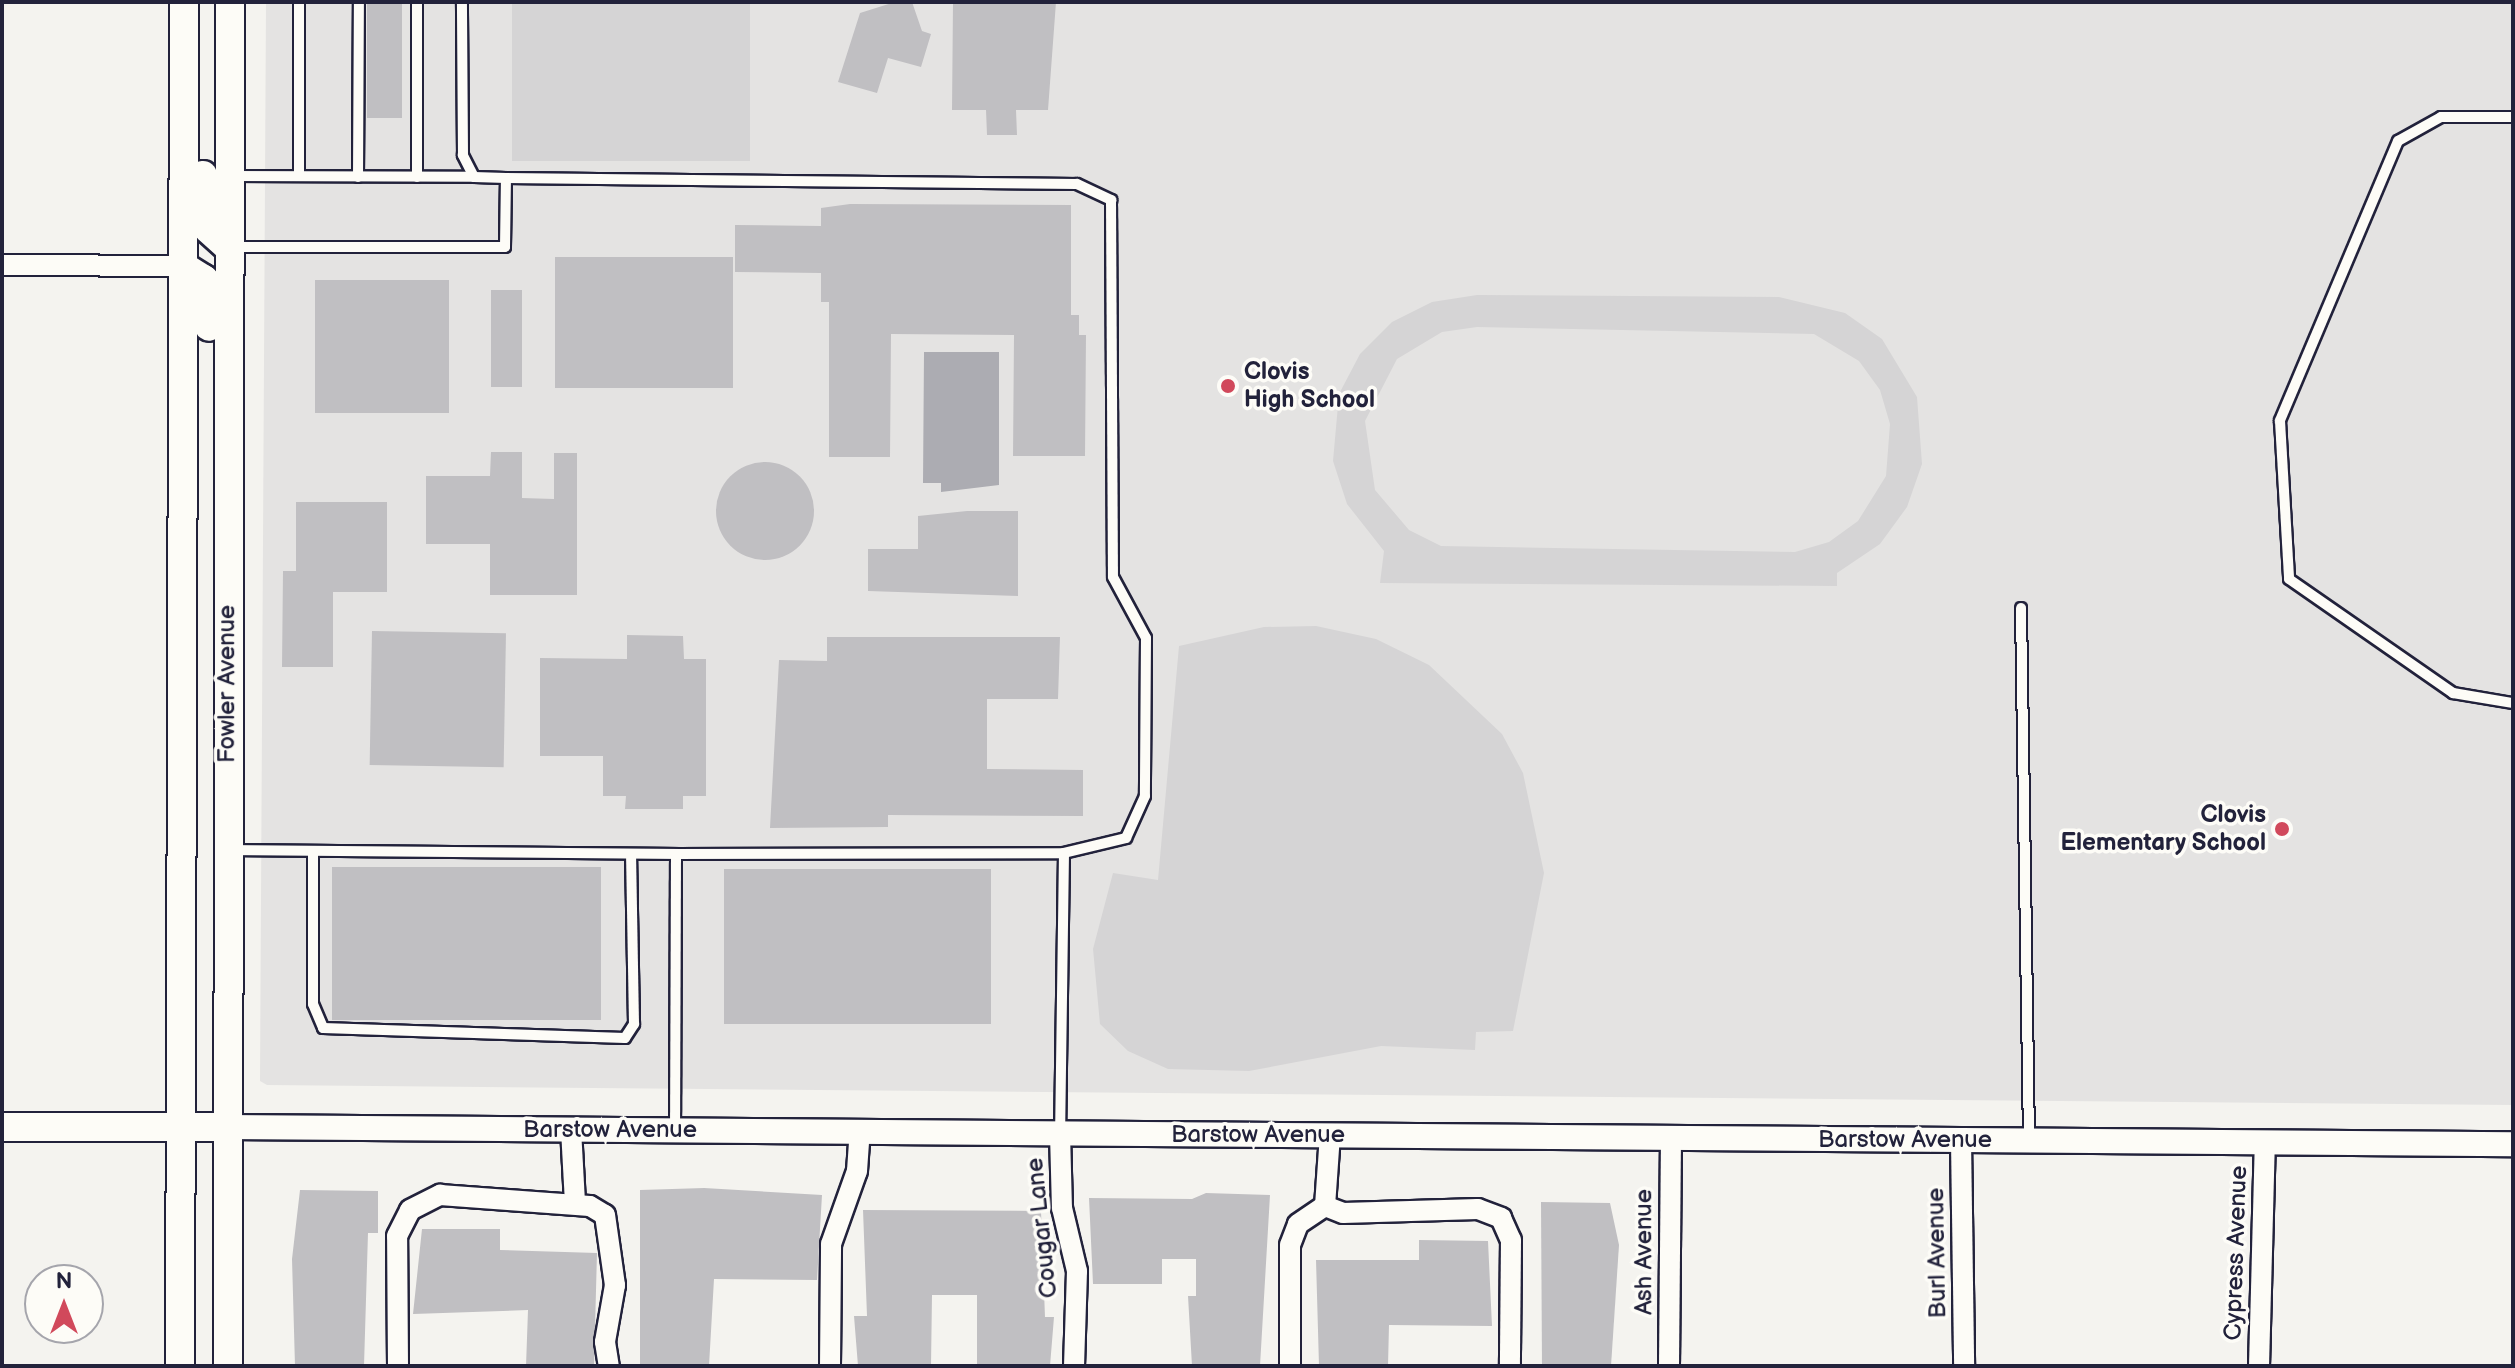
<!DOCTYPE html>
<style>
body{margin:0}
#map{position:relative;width:2515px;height:1368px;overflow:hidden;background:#f4f3ef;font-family:"Balsamiq Sans",sans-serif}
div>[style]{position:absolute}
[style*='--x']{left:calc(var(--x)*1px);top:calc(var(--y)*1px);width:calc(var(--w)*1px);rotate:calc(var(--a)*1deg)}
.built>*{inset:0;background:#e4e3e2}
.green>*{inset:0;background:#d5d4d5;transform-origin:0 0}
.water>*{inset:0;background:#acacb2}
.building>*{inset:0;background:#c0bfc2;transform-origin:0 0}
.round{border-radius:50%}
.roads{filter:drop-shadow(2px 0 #22223b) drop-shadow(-2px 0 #22223b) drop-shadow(0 2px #22223b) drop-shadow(0 -2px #22223b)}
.service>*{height:10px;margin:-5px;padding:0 5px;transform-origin:5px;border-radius:5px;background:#fdfcf7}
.minor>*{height:20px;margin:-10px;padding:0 10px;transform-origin:10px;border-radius:10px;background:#fdfcf7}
.tertiary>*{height:24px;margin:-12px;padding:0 12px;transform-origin:12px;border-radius:12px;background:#fdfcf7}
.secondary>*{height:28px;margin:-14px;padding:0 14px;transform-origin:14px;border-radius:14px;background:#fdfcf7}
.dots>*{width:22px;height:22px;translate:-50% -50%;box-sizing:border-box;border:4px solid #fdfcf7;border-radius:50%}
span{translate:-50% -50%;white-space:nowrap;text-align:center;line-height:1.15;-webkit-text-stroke:7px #fdfcf7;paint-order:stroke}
.poi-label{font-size:24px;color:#22223b;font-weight:700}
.left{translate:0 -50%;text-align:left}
.right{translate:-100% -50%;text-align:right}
.street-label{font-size:24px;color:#22223b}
.frame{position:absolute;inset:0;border:4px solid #22223b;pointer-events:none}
.north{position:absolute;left:24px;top:1264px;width:80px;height:80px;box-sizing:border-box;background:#fdfcf7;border:2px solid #a5a5ac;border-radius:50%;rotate:0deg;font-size:22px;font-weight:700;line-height:32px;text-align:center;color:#22223b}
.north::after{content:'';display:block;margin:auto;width:28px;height:36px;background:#d1495b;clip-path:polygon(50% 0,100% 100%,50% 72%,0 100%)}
</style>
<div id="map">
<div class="built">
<div style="clip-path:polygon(266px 2px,2513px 2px,2513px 1105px,267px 1085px,260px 1081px)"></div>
</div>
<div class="green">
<div style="left:512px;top:2px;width:238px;height:159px"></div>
<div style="clip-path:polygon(evenodd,1477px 295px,1779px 297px,1845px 313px,1882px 339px,1917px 397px,1922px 464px,1907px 507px,1880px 544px,1837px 573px,1837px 586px,1380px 583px,1384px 551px,1347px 504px,1333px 461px,1339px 394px,1360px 354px,1392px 322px,1432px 302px,1477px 295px,1477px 327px,1814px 334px,1859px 361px,1880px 390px,1890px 424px,1886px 476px,1858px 521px,1829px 542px,1795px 552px,1441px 546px,1409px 530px,1375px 490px,1365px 421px,1397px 359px,1442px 332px,1477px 327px)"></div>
<div style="clip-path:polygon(1316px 626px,1376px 639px,1429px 665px,1502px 734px,1523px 773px,1544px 873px,1513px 1031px,1476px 1032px,1475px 1050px,1381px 1046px,1249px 1071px,1168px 1069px,1128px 1051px,1100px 1024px,1093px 949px,1113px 873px,1158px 880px,1179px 646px,1264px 627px)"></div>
</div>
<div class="water">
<div style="clip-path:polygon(924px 352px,999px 352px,999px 485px,941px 492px,941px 483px,923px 483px)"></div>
</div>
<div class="building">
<div style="left:367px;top:2px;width:35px;height:116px"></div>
<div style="clip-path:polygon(895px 2px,912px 2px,922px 31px,931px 34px,921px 67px,888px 58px,877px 93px,838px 82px,860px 13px)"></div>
<div style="clip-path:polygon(953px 2px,1056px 2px,1048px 110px,1016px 110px,1017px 135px,987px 135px,986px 110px,952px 110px)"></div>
<div style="clip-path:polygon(850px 204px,1071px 205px,1071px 315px,1079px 315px,1079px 335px,1086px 335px,1085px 456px,1013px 456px,1014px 335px,891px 334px,890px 457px,829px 457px,829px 302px,821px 302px,821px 273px,735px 272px,735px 225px,821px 226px,821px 208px)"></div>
<div style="left:555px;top:257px;width:178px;height:131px"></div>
<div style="left:315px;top:280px;width:134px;height:133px"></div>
<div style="left:491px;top:290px;width:31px;height:97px"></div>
<div style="clip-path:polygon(491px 452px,522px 452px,522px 498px,554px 499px,554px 453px,577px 453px,577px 595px,490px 595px,490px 544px,426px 544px,426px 476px,490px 476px)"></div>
<div class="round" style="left:716px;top:462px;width:98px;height:98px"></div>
<div style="clip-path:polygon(296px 502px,387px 502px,387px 592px,333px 592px,333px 667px,282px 667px,283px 571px,296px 571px)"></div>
<div style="clip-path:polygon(967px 511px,1018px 511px,1018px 596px,868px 591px,868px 549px,918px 549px,918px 516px)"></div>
<div style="left:372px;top:631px;width:134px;height:134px;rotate:1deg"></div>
<div style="clip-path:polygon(627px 635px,683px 636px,684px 659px,706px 659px,706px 796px,683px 796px,683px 809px,625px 809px,626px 796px,603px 796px,603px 756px,540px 756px,540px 658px,627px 659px)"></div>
<div style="clip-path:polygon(827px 637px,1060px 637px,1058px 699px,987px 699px,987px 769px,1083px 770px,1083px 816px,888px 815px,888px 827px,770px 828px,779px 660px,827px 661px)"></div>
<div style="left:332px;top:867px;width:269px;height:153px"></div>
<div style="left:724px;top:869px;width:267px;height:155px"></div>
<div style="clip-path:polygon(704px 1188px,822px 1195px,817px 1280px,714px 1279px,709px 1366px,640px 1366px,640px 1190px)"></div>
<div style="clip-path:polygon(300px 1190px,378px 1191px,378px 1233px,368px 1233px,364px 1366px,295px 1366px,292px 1259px)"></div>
<div style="clip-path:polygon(1206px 1193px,1270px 1195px,1260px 1366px,1192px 1366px,1188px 1296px,1196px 1296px,1196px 1259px,1162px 1259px,1162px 1284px,1093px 1284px,1089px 1198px,1192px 1199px)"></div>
<div style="clip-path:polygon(1541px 1202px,1610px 1203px,1619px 1245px,1611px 1366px,1542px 1366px)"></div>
<div style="clip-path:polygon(863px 1210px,1041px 1211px,1045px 1317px,1054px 1317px,1050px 1366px,977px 1366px,977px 1295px,932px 1295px,931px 1366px,858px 1366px,854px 1316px,867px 1316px)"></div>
<div style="clip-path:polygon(422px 1229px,500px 1229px,500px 1250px,597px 1253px,594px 1366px,526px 1366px,528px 1310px,413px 1314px)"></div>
<div style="clip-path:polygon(1419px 1240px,1488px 1241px,1492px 1326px,1389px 1325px,1388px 1366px,1319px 1366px,1316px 1260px,1419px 1260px)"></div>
</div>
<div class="roads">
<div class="service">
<div style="--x:2513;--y:117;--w:72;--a:180"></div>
<div style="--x:2441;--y:117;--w:49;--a:150.8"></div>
<div style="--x:2398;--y:141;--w:304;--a:112.9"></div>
<div style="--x:2280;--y:421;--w:158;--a:86.7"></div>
<div style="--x:2289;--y:579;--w:200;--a:34.8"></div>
<div style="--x:2453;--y:693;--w:61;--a:9.5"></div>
<div style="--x:232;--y:176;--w:242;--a:0.2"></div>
<div style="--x:299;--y:176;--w:174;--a:-90"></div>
<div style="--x:358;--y:177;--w:175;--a:-89.7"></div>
<div style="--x:417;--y:177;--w:175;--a:-90"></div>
<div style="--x:506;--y:178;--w:571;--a:0.6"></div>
<div style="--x:1077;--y:184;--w:38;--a:25"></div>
<div style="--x:1111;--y:200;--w:377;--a:89.7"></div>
<div style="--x:1113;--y:577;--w:69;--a:61.6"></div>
<div style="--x:1146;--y:638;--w:158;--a:90.4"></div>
<div style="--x:1145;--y:796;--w:46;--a:114.3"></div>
<div style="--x:1126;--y:838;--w:64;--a:166.4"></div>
<div style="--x:233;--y:247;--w:272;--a:0"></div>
<div style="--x:505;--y:247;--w:69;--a:-89.2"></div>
<div style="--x:506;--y:178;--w:32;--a:-178"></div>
<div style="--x:474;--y:177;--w:25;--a:-117"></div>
<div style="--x:463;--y:155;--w:153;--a:-90.4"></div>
<div style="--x:2021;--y:608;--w:532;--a:89.14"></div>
<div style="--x:230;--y:850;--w:446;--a:0.5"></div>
<div style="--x:676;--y:854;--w:276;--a:90.2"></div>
<div style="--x:313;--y:851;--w:153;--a:90"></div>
<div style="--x:313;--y:1004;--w:26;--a:67"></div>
<div style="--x:323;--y:1028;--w:302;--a:1.9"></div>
<div style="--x:625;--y:1038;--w:17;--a:-57"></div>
<div style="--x:634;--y:1024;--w:170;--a:-91"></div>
<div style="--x:676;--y:854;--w:388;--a:-0.1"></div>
<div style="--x:1064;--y:853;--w:280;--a:90.8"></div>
</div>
<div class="minor">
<div style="--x:2;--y:265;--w:181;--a:0.3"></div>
<div style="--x:571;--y:1129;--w:75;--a:86.9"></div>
<div style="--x:1060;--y:1133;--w:75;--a:88.5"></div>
<div style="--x:1062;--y:1208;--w:65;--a:76.6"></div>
<div style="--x:1077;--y:1271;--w:95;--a:91.8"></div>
<div style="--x:1961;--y:1140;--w:226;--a:89.2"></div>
<div style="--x:1325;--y:1206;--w:19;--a:21"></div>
<div style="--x:1343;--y:1213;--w:135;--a:-1.7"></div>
<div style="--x:1478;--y:1209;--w:25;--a:21"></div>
<div style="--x:1501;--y:1218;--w:24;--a:66"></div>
<div style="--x:1511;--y:1240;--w:126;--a:90.5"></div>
<div style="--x:398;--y:1366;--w:130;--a:-90.4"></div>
<div style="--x:397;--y:1236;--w:29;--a:-63"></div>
<div style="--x:410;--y:1210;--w:34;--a:-27"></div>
<div style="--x:440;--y:1195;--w:150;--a:4.2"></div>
<div style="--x:590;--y:1206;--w:17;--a:31"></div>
<div style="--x:605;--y:1215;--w:71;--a:81.9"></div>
<div style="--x:615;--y:1285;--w:58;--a:100"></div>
<div style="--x:605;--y:1342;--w:24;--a:81"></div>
<div style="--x:830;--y:1366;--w:122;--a:-89.5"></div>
<div style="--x:831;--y:1244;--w:77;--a:-70.4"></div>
<div style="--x:857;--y:1171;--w:39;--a:-86"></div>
<div style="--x:1290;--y:1366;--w:121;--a:-90"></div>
<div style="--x:1290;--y:1245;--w:22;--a:-69"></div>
<div style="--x:1298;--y:1224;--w:32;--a:-34"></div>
<div style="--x:1325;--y:1206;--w:71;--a:-86"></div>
<div style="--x:1669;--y:1366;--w:228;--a:-89.5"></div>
<div style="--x:2259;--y:1366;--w:224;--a:-88.5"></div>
</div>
<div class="tertiary">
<div style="--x:225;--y:1127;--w:2288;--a:0.43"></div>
</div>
<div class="secondary">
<div style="--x:203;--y:175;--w:54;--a:84.7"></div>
<div style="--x:208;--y:229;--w:27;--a:42"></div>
<div style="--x:183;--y:266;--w:25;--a:32"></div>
<div style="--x:204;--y:279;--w:48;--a:84.1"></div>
<div style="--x:2;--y:1127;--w:223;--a:0"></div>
<div style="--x:180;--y:1366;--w:1364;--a:-89.83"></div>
<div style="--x:228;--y:1366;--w:1364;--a:-89.92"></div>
</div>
</div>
<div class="dots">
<div style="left:1228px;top:386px;background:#d1495b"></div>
<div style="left:2282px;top:829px;background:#d1495b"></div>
</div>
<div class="poi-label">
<span class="left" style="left:1244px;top:386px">Clovis<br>High School</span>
<span class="right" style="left:2266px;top:829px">Clovis<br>Elementary School</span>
</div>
<div class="street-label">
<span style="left:227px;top:684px;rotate:-90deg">Fowler Avenue</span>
<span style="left:610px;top:1130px">Barstow Avenue</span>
<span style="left:1258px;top:1135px">Barstow Avenue</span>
<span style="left:1905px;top:1140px">Barstow Avenue</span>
<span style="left:1042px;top:1228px;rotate:-96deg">Cougar Lane</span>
<span style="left:1644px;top:1252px;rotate:-90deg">Ash Avenue</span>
<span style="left:1937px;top:1253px;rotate:-91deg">Burl Avenue</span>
<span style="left:2236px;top:1253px;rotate:-88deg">Cypress Avenue</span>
</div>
<div class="frame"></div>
<div class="north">N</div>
</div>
